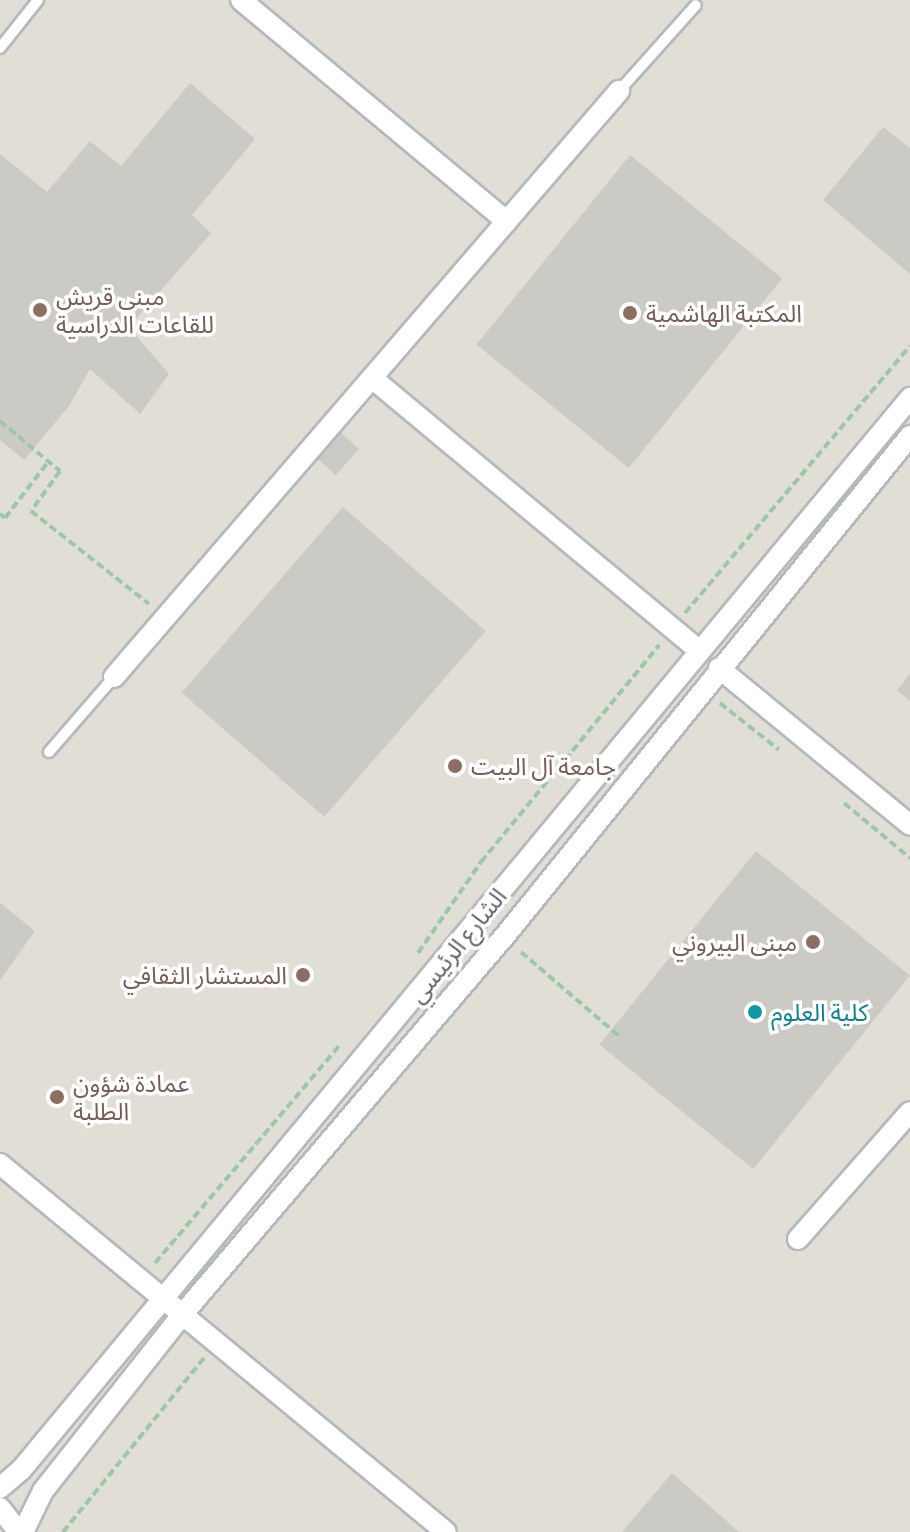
<!DOCTYPE html>
<meta charset="utf-8">
<style>
body{margin:0}
#map{position:relative;width:910px;height:1532px;overflow:hidden;background:#f1efe8;font-family:Barlow,"Noto Sans Arabic",sans-serif}
div>[style]{position:absolute}
[style*='--x']{left:calc(var(--x)*1px);top:calc(var(--y)*1px);width:calc(var(--w)*1px);rotate:calc(var(--a)*1deg)}
.education>*{inset:0;background:#e1ded6;transform-origin:0 0}
.building>*{inset:0;background:#cccac5;transform-origin:0 0}
.path>*{height:4px;margin-top:-2px;transform-origin:0;background:repeating-linear-gradient(90deg,#9cc7a9 0 8px,transparent 0 12px)}
.roads{filter:drop-shadow(2px 0 #b5b8bc) drop-shadow(-2px 0 #b5b8bc) drop-shadow(0 2px #b5b8bc) drop-shadow(0 -2px #b5b8bc)}
.service>*{height:10px;margin:-5px;padding:0 5px;transform-origin:5px;border-radius:5px;background:#fff}
.minor>*{height:20px;margin:-10px;padding:0 10px;transform-origin:10px;border-radius:10px;background:#fff}
.dots>*{width:22px;height:22px;translate:-50% -50%;box-sizing:border-box;border:4px solid #fff;border-radius:50%}
span{translate:-50% -50%;white-space:nowrap;text-align:center;line-height:1.15;-webkit-text-stroke:7px #fff;paint-order:stroke}
.education-label{font-size:24px;color:#785e54}
.left{translate:0 -50%;text-align:left}
.right{translate:-100% -50%;text-align:right}
.street-label{font-size:24px;color:#5f6368}
.culture-label{font-size:24px;color:#0d838f}
</style>
<div id="map">
<div class="education">
<div style="left:0;top:0;width:910px;height:1532px"></div>
</div>
<div class="building">
<div style="clip-path:polygon(190px 83px,255px 139px,192px 215px,211px 233px,129px 327px,169px 374px,140px 414px,90px 369px,69px 406px,24px 460px,0 440px,0 154px,47px 192px,90px 141px,121px 166px)"></div>
<div style="clip-path:polygon(883px 127px,910px 148px,910px 274px,823px 200px)"></div>
<div style="left:630px;top:155px;width:196px;height:244px;rotate:39deg"></div>
<div style="left:339px;top:431px;width:27px;height:35px;rotate:42deg"></div>
<div style="left:343px;top:507px;width:189px;height:246px;rotate:41deg"></div>
<div style="clip-path:polygon(910px 674px,910px 701px,897px 690px)"></div>
<div style="left:756px;top:851px;width:198px;height:249px;rotate:39deg"></div>
<div style="clip-path:polygon(0 903px,35px 931px,0 980px)"></div>
<div style="clip-path:polygon(672px 1473px,739px 1532px,622px 1532px)"></div>
</div>
<div class="path">
<div style="--x:0;--y:421;--w:78;--a:39.8"></div>
<div style="--x:60;--y:471;--w:49;--a:125.9"></div>
<div style="--x:31;--y:511;--w:150;--a:38.2"></div>
<div style="--x:0;--y:514;--w:6;--a:39"></div>
<div style="--x:5;--y:518;--w:71;--a:-52.5"></div>
<div style="--x:685;--y:613;--w:349;--a:-49.9"></div>
<div style="--x:720;--y:703;--w:75;--a:38.5"></div>
<div style="--x:844;--y:803;--w:86;--a:39.8"></div>
<div style="--x:521;--y:952;--w:129;--a:40.6"></div>
<div style="--x:418;--y:953;--w:111;--a:-55.3"></div>
<div style="--x:481;--y:862;--w:281;--a:-50.6"></div>
<div style="--x:155;--y:1263;--w:286;--a:-49.7"></div>
<div style="--x:63;--y:1532;--w:224;--a:-51"></div>
</div>
<div class="roads">
<div class="service">
<div style="--x:0;--y:48;--w:61;--a:-51.6"></div>
<div style="--x:619;--y:91;--w:115;--a:-48.2"></div>
<div style="--x:49;--y:752;--w:99;--a:-49.1"></div>
</div>
<div class="minor">
<div style="--x:241;--y:0;--w:346;--a:39.8"></div>
<div style="--x:372;--y:378;--w:425;--a:39.8"></div>
<div style="--x:719;--y:668;--w:247;--a:39.4"></div>
<div style="--x:114;--y:677;--w:774;--a:-49.25"></div>
<div style="--x:0;--y:1164;--w:578;--a:39.53"></div>
<div style="--x:798;--y:1239;--w:169;--a:-48.6"></div>
<div style="--x:0;--y:1488;--w:28;--a:-41"></div>
<div style="--x:21;--y:1470;--w:1393;--a:-50.33"></div>
<div style="--x:0;--y:1508;--w:31;--a:52"></div>
<div style="--x:23;--y:1532;--w:46;--a:-64"></div>
<div style="--x:43;--y:1491;--w:224;--a:-51.7"></div>
<div style="--x:182;--y:1315;--w:497;--a:-49.6"></div>
<div style="--x:504;--y:937;--w:645;--a:-50.98"></div>
</div>
</div>
<div class="dots">
<div style="left:40px;top:310px;background:#8d6e63"></div>
<div style="left:630px;top:313px;background:#8d6e63"></div>
<div style="left:455px;top:766px;background:#8d6e63"></div>
<div style="left:813px;top:942px;background:#8d6e63"></div>
<div style="left:303px;top:975px;background:#8d6e63"></div>
<div style="left:755px;top:1012px;background:#0f9aa8"></div>
<div style="left:57px;top:1097px;background:#8d6e63"></div>
</div>
<div class="education-label">
<span class="left" style="left:56px;top:310px">مبنى قريش<br>للقاعات الدراسية</span>
<span class="left" style="left:646px;top:313px">المكتبة الهاشمية</span>
<span class="left" style="left:471px;top:766px">جامعة آل البيت</span>
<span class="right" style="left:797px;top:942px">مبنى البيروني</span>
<span class="right" style="left:287px;top:975px">المستشار الثقافي</span>
<span class="left" style="left:73px;top:1097px">عمادة شؤون<br>الطلبة</span>
</div>
<div class="street-label">
<span style="left:457px;top:945px;rotate:-51deg">الشارع الرئيسي</span>
</div>
<div class="culture-label">
<span class="left" style="left:771px;top:1012px">كلية العلوم</span>
</div>
</div>
